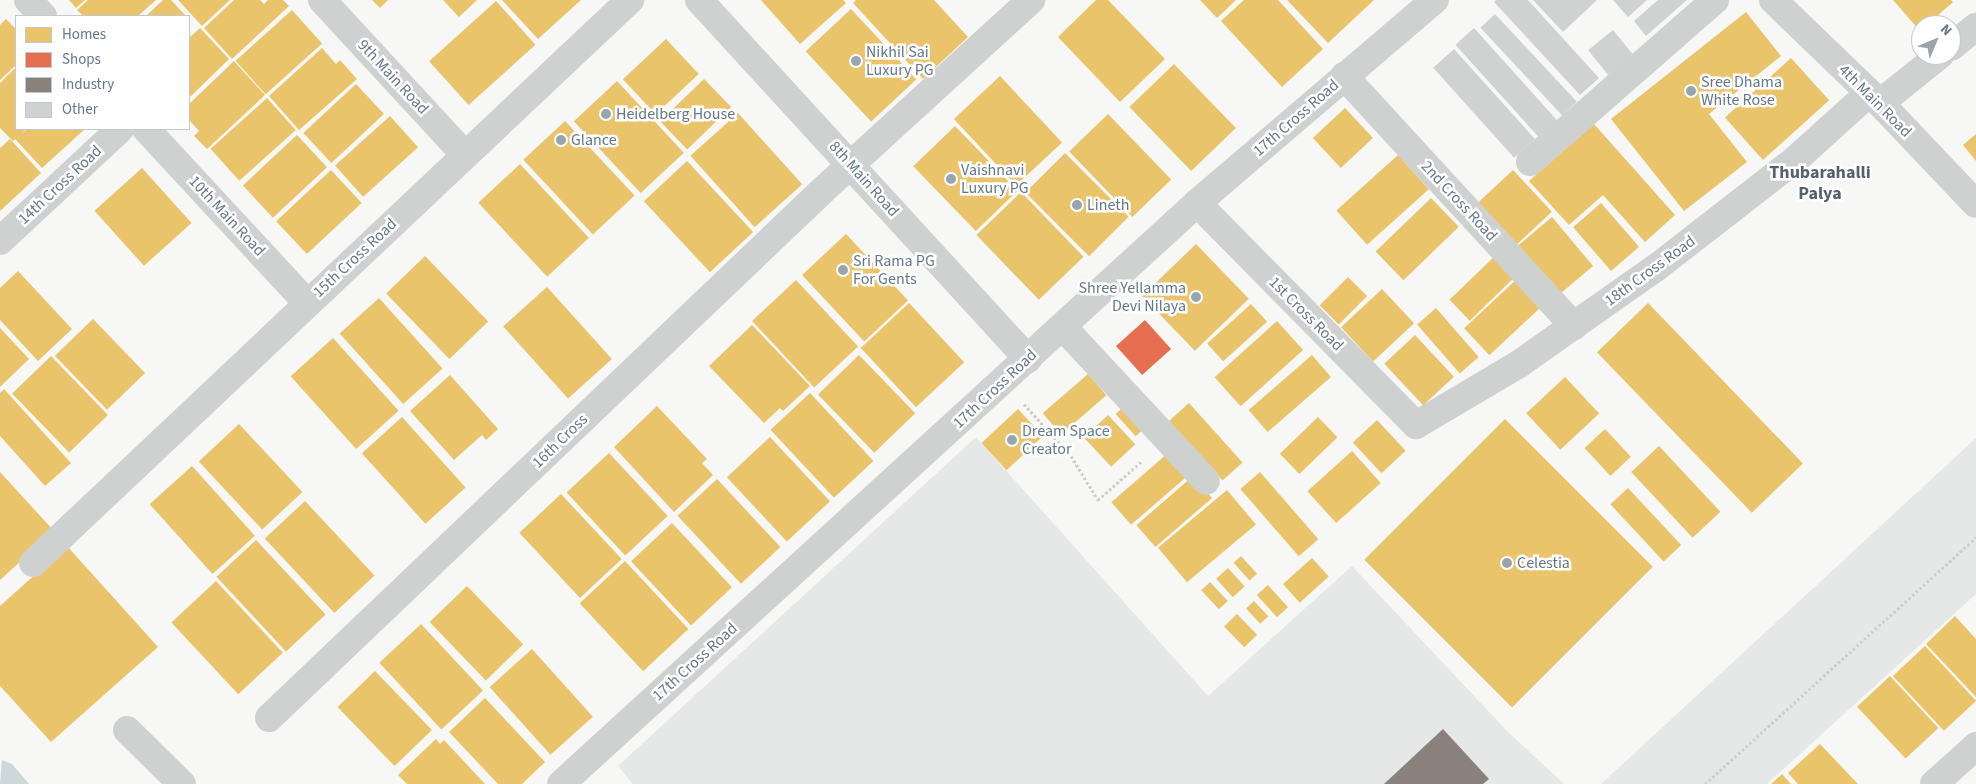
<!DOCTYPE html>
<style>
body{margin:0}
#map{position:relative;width:1976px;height:784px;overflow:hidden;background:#f7f7f6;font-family:"Source Sans 3",sans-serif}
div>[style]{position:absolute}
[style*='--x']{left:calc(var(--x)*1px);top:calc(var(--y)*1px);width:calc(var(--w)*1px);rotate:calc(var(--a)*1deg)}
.built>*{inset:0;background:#e6e7e7}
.water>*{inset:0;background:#ced7d9}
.homes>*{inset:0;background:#e9c46a;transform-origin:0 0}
.shops>*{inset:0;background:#e76f51;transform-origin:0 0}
.industry>*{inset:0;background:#8a817c}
.building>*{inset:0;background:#d0d2d2;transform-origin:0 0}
.path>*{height:3px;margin-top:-1.5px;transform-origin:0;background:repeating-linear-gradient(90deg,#cccdce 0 2.5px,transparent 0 5px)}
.minor>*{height:28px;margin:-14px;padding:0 14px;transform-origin:14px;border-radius:14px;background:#cfd1d1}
.dots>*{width:14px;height:14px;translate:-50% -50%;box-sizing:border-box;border:2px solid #fff;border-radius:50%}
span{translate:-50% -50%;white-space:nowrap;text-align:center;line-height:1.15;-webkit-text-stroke:5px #fff;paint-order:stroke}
.poi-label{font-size:16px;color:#657888}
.left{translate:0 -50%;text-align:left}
.right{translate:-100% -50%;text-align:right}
.street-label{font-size:16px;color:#657888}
.neighbourhood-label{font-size:18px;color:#54616d;font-weight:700}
.legend{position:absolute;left:15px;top:15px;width:175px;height:115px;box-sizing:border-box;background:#fff;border:1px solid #c1c9cf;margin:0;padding:6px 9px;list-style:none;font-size:15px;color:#657888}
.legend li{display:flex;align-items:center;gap:10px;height:25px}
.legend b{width:25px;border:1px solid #c1c9cf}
.north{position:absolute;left:1911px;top:15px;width:50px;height:50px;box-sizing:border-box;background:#fff;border:1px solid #c1c9cf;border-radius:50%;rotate:45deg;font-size:14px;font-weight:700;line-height:20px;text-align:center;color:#657888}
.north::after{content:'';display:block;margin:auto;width:18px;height:22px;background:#98a4ae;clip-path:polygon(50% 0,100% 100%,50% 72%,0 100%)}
</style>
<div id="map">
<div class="built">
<div style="clip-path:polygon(976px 437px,1208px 696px,1352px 566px,1507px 731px,1564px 784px,633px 784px,618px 766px)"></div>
<div style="clip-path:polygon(1976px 438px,1976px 594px,1767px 784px,1601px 784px)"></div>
</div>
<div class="water">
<div style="clip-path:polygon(2px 760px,12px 764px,29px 784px,0 784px)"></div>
</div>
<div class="homes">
<div style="clip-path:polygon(69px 0,85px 0,76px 8px)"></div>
<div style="clip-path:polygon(88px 0,156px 0,138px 16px,83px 16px,77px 10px)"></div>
<div style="clip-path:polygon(163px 0,171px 0,186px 16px,146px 16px)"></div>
<div style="clip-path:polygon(178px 0,230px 0,202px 26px)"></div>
<div style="clip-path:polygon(234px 0,260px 0,264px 4px,268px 0,283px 0,289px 6px,232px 59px,204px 28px)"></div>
<div style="clip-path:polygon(372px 0,388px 0,380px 8px)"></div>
<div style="clip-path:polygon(443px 0,477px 0,459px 17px)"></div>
<div style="clip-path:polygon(502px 0,581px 0,538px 39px)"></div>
<div style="clip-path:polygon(761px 0,843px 0,846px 3px,800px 44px)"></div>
<div style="clip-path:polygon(856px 0,934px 0,968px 37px,923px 79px,853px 3px)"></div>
<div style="clip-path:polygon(1096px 0,1108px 0,1165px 59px,1120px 102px,1058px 37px)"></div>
<div style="clip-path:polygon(1200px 0,1236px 0,1217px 18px)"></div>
<div style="clip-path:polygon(1244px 0,1278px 0,1323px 49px,1282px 87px,1221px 21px)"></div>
<div style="clip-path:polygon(1287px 0,1374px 0,1328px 43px)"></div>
<div style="clip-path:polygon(1893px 0,1951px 0,1953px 2px,1927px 25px,1921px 25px,1920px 31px)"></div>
<div style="left:496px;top:1px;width:59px;height:90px;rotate:48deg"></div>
<div style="left:851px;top:9px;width:96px;height:62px;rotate:47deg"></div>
<div style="left:292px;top:10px;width:45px;height:76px;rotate:48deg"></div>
<div style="clip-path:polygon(1746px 12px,1781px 56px,1709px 114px,1747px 162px,1684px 211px,1611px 119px)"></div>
<div style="clip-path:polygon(6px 19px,16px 29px,16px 65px,0 80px,0 25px)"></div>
<div style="clip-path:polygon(200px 28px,229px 59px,189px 98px,189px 38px)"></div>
<div style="left:666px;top:39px;width:48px;height:59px;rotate:47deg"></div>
<div style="clip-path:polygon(322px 48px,336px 64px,340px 60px,357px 79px,299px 130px,269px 96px)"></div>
<div style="left:1791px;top:58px;width:57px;height:89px;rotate:48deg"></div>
<div style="clip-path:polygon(234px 61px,265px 95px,207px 149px,194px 136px,199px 131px,189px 120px,189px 104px)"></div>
<div style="left:1174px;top:64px;width:89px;height:62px;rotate:46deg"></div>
<div style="clip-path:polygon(16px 67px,16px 129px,26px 129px,20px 135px,27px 129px,85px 129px,42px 168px,15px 139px,13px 141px,0 128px,0 83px)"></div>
<div style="left:1000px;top:76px;width:91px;height:63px;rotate:47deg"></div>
<div style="left:704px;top:79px;width:39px;height:61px;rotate:46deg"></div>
<div style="left:617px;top:81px;width:98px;height:59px;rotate:47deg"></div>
<div style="left:356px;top:84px;width:41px;height:72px;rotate:47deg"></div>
<div style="left:267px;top:98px;width:43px;height:76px;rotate:48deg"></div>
<div style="left:1345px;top:108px;width:41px;height:44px;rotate:47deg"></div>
<div style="left:738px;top:113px;width:96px;height:64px;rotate:48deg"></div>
<div style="left:1108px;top:114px;width:91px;height:54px;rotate:46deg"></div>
<div style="left:390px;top:116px;width:42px;height:74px;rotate:48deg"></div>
<div style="left:565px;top:121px;width:102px;height:57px;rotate:47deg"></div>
<div style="clip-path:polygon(1594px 124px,1675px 215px,1645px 242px,1603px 195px,1569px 225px,1529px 181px)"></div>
<div style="left:955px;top:126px;width:90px;height:58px;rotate:46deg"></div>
<div style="clip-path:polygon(1976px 134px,1976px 161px,1963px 145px)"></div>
<div style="left:297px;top:135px;width:44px;height:74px;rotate:47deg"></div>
<div style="clip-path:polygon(10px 139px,41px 173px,0 211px,0 148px)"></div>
<div style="left:1065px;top:153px;width:90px;height:56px;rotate:45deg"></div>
<div style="left:1398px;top:155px;width:46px;height:83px;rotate:48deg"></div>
<div style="left:687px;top:161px;width:97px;height:59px;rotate:47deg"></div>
<div style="left:520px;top:164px;width:101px;height:57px;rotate:47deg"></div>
<div style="left:142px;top:168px;width:74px;height:64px;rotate:48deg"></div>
<div style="left:331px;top:170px;width:45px;height:75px;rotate:47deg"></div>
<div style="left:1513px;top:170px;width:57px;height:55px;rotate:47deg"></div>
<div style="left:1021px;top:192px;width:90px;height:62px;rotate:46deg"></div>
<div style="left:1431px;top:198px;width:40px;height:77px;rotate:46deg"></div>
<div style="left:1601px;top:203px;width:58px;height:37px;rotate:49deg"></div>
<div style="left:1552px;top:217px;width:64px;height:52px;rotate:50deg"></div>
<div style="left:846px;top:234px;width:91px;height:60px;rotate:47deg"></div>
<div style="left:1196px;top:244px;width:76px;height:75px;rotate:46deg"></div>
<div style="left:1497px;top:254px;width:29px;height:66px;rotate:46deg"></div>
<div style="left:425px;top:256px;width:91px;height:54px;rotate:46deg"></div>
<div style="clip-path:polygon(18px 271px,72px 329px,38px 361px,0 320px,0 288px)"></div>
<div style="left:1348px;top:277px;width:27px;height:40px;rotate:45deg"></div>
<div style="left:1519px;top:277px;width:37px;height:75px;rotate:47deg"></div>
<div style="left:796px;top:280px;width:91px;height:60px;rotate:47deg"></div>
<div style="left:547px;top:287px;width:97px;height:59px;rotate:48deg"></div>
<div style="left:1382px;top:289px;width:47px;height:56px;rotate:47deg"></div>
<div style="left:379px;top:298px;width:95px;height:53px;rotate:48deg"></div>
<div style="left:909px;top:303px;width:81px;height:66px;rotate:47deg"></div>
<div style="left:1648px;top:303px;width:223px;height:71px;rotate:46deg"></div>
<div style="left:1251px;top:304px;width:24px;height:59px;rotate:48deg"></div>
<div style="left:1436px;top:308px;width:65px;height:25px;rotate:49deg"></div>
<div style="left:93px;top:319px;width:75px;height:53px;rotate:46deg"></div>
<div style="left:1277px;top:321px;width:39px;height:84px;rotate:48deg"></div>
<div style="clip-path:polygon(752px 325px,810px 386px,783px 411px,780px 408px,764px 423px,709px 366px)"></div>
<div style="clip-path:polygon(0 328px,29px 359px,0 387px)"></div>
<div style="left:1415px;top:335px;width:57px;height:42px;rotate:47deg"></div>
<div style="left:333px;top:338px;width:98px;height:57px;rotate:48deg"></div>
<div style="left:859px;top:355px;width:81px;height:57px;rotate:46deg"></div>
<div style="left:1312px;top:355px;width:29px;height:84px;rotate:49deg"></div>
<div style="left:51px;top:356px;width:82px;height:54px;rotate:46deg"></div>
<div style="left:1088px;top:374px;width:28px;height:60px;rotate:49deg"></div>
<div style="clip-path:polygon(450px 375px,498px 429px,486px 440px,482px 435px,454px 460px,410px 411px)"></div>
<div style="left:1565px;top:377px;width:50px;height:53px;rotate:47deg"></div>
<div style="clip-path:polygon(4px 389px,71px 463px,45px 486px,0 436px,0 393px)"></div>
<div style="left:810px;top:393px;width:93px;height:54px;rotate:47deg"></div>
<div style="left:1129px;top:402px;width:30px;height:18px;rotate:48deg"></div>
<div style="left:1189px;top:403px;width:80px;height:27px;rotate:48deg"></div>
<div style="clip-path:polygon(657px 406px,707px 459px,702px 463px,713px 475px,674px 512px,614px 447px)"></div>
<div style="left:1018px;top:409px;width:37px;height:50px;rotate:47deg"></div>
<div style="left:1108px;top:415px;width:40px;height:33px;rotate:47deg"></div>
<div style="left:402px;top:417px;width:95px;height:54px;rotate:48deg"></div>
<div style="left:1318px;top:417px;width:28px;height:53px;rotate:46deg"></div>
<div style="left:1505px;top:419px;width:209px;height:199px;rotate:45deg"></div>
<div style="left:1377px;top:420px;width:42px;height:33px;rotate:47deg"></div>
<div style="left:239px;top:424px;width:93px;height:55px;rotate:47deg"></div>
<div style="left:1605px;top:429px;width:38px;height:28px;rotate:47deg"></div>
<div style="left:770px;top:437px;width:88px;height:59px;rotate:47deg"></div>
<div style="left:1659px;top:446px;width:90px;height:38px;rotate:47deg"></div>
<div style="left:1352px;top:451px;width:43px;height:60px;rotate:48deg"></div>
<div style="left:609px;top:453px;width:86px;height:58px;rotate:47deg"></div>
<div style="left:1168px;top:453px;width:30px;height:75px;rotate:49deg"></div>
<div style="left:192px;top:466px;width:94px;height:57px;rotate:48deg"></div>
<div style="clip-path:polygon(0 472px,54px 531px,0 580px)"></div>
<div style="left:1260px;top:472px;width:89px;height:26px;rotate:49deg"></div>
<div style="left:1193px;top:476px;width:29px;height:75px;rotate:49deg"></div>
<div style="left:717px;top:479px;width:93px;height:54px;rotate:47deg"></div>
<div style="left:1628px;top:488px;width:78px;height:24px;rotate:47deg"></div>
<div style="left:1227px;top:490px;width:45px;height:90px;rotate:50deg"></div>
<div style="left:561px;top:494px;width:89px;height:57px;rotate:47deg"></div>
<div style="left:305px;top:501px;width:102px;height:55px;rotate:47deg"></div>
<div style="left:672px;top:523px;width:88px;height:56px;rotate:47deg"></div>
<div style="left:256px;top:540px;width:102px;height:54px;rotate:47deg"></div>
<div style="clip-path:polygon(67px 546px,158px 647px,51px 742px,0 686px,0 606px)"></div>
<div style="left:1241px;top:556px;width:24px;height:10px;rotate:48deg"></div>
<div style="left:1312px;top:558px;width:25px;height:39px;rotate:48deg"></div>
<div style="left:625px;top:561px;width:93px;height:62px;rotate:47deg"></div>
<div style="left:1228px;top:568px;width:25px;height:16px;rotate:48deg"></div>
<div style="left:216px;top:581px;width:98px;height:61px;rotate:47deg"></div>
<div style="left:1210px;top:582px;width:26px;height:12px;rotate:47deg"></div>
<div style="left:1268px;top:585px;width:30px;height:15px;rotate:48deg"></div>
<div style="left:467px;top:586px;width:81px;height:52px;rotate:46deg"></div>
<div style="left:1254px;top:601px;width:21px;height:11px;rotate:47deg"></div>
<div style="left:1237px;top:614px;width:29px;height:18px;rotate:46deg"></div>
<div style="clip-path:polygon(1955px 616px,1976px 639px,1976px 697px,1926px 644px)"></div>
<div style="left:421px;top:624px;width:91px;height:57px;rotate:47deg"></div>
<div style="left:1925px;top:646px;width:75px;height:44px;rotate:47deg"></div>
<div style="left:532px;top:649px;width:91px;height:57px;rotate:48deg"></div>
<div style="left:375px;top:671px;width:82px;height:52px;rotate:46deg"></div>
<div style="left:1890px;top:676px;width:71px;height:45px;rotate:47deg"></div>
<div style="clip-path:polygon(485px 698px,545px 762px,522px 784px,498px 784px,449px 732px)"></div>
<div style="clip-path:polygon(436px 739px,440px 744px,444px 740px,485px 784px,407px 784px,398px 775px)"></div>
<div style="clip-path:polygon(1820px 744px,1858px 784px,1798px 784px,1788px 773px)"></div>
<div style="clip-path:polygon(1782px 774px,1791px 784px,1771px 784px)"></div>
</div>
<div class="shops">
<div style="left:1145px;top:320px;width:39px;height:39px;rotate:48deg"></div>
</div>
<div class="industry">
<div style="clip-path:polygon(1443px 729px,1489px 779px,1483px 784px,1384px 784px)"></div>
</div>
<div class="building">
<div style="clip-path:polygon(1496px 0,1528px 0,1599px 78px,1580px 95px,1494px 2px)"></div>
<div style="clip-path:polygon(1533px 0,1597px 0,1563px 32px)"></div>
<div style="clip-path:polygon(1613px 0,1647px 0,1628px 17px)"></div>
<div style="clip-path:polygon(1658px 0,1687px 0,1646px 36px,1634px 21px)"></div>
<div style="left:1495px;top:14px;width:120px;height:20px;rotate:47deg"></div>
<div style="left:1474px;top:28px;width:125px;height:25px;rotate:48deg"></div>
<div style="left:1613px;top:30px;width:32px;height:32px;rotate:51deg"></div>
<div style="left:1454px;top:49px;width:121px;height:28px;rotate:48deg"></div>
</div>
<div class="path">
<div style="--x:1024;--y:404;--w:70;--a:47.9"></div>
<div style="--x:1071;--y:456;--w:52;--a:58.5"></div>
<div style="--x:1098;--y:500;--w:60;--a:-41.6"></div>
<div style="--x:1705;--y:784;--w:367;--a:-42.3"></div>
</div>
<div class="minor">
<div style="--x:28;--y:0;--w:22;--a:47"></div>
<div style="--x:322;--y:0;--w:211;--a:47.3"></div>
<div style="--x:699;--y:0;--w:487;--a:47.5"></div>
<div style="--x:1773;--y:0;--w:149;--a:43.9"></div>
<div style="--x:1880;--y:103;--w:139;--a:46.5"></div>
<div style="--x:1951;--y:47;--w:32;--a:-39"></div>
<div style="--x:1344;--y:76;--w:340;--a:47.4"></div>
<div style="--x:1880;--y:103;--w:77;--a:-38.7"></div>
<div style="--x:146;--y:129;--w:237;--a:47.2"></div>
<div style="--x:1530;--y:162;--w:246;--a:-41.2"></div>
<div style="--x:1197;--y:203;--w:312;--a:45.4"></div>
<div style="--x:1416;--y:425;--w:120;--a:-30.6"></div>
<div style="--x:1519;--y:364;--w:169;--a:-35.1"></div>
<div style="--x:1657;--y:267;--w:176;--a:-37.8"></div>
<div style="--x:1796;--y:159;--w:98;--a:-42.1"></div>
<div style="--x:0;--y:241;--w:164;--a:-43"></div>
<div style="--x:1063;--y:327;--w:210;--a:47.1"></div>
<div style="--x:33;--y:563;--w:821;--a:-43.32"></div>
<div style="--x:269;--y:718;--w:765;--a:-43.62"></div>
<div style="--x:823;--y:190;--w:282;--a:-42.4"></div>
<div style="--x:127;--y:730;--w:77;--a:44.5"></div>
<div style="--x:561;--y:784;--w:861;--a:-42.41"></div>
<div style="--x:1197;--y:203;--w:313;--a:-40.5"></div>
<div style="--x:1934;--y:784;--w:57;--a:-42.1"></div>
</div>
<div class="dots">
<div style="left:856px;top:61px;background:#98a4ae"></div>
<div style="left:1691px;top:91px;background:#98a4ae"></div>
<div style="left:606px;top:114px;background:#98a4ae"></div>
<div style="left:561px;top:140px;background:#98a4ae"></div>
<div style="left:951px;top:179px;background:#98a4ae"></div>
<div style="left:1077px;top:205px;background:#98a4ae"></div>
<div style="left:843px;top:270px;background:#98a4ae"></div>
<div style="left:1196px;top:297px;background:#98a4ae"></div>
<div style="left:1012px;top:440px;background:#98a4ae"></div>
<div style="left:1507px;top:563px;background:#98a4ae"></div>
</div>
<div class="poi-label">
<span class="left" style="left:866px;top:61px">Nikhil Sai<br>Luxury PG</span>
<span class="left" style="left:1701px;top:91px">Sree Dhama<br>White Rose</span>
<span class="left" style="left:616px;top:114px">Heidelberg House</span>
<span class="left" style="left:571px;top:140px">Glance</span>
<span class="left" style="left:961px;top:179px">Vaishnavi<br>Luxury PG</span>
<span class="left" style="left:1087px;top:205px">Lineth</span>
<span class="left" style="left:853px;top:270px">Sri Rama PG<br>For Gents</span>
<span class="right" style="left:1186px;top:297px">Shree Yellamma<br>Devi Nilaya</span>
<span class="left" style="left:1022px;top:440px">Dream Space<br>Creator</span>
<span class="left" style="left:1517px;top:563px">Celestia</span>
</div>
<div class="street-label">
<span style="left:393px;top:77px;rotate:47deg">9th Main Road</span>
<span style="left:1875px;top:101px;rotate:45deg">4th Main Road</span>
<span style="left:1296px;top:118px;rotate:-41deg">17th Cross Road</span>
<span style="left:864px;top:179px;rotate:48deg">8th Main Road</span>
<span style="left:60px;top:185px;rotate:-43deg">14th Cross Road</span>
<span style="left:1459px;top:201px;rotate:47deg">2nd Cross Road</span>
<span style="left:227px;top:216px;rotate:47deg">10th Main Road</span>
<span style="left:355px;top:258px;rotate:-43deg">15th Cross Road</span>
<span style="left:1650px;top:271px;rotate:-36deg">18th Cross Road</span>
<span style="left:1306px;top:314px;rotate:45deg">1st Cross Road</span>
<span style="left:995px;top:389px;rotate:-43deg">17th Cross Road</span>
<span style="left:560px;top:441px;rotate:-44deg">16th Cross</span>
<span style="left:695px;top:662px;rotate:-42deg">17th Cross Road</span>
</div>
<div class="neighbourhood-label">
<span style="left:1820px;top:184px">Thubarahalli<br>Palya</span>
</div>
<ul class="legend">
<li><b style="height:14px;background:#e9c46a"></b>Homes</li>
<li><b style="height:14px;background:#e76f51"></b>Shops</li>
<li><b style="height:14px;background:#8a817c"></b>Industry</li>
<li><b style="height:14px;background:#d0d2d2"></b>Other</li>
</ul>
<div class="north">N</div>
</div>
